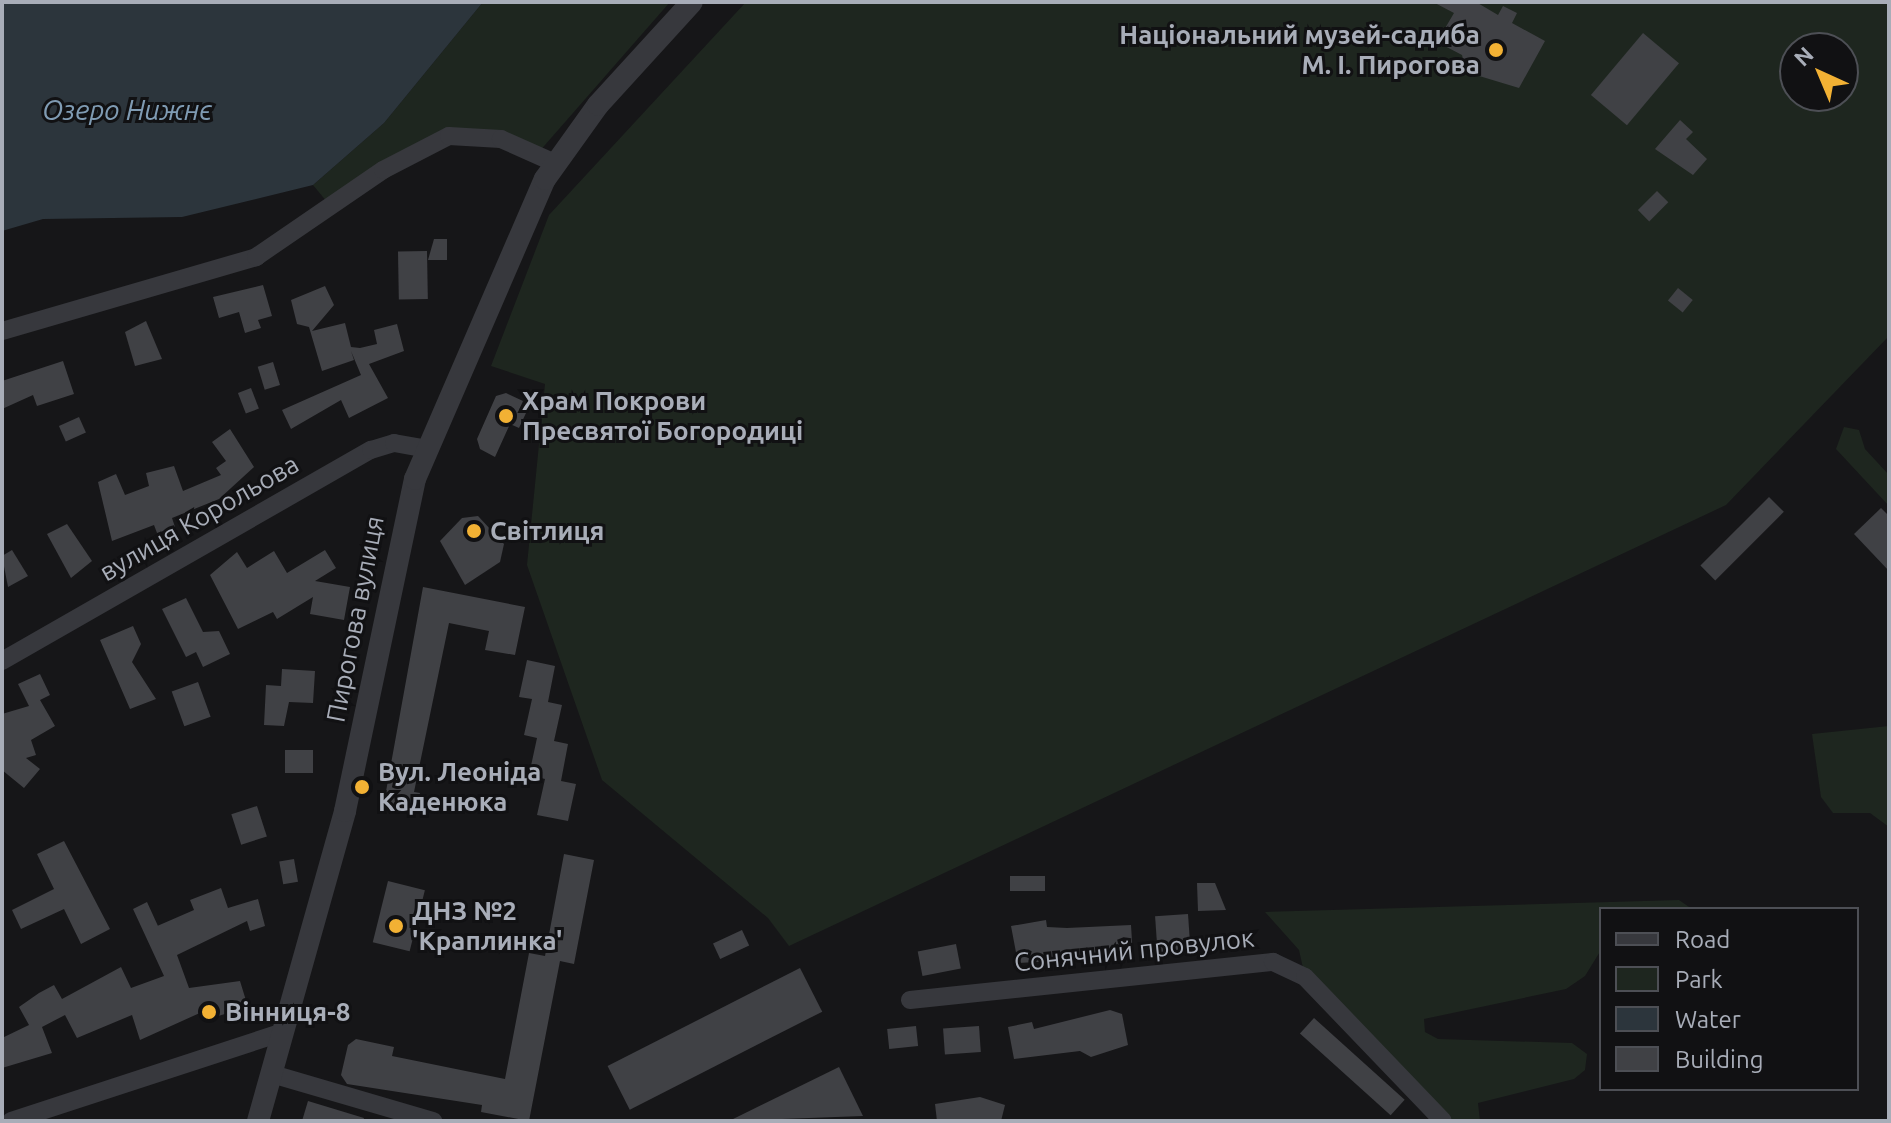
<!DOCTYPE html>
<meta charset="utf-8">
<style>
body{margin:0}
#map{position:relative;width:1891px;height:1123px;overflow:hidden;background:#161618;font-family:Ubuntu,sans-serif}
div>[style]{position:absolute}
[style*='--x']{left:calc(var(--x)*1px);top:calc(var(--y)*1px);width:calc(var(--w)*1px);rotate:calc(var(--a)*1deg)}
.green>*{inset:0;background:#1e261f}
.water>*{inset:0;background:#2c353c}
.building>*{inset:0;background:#404145;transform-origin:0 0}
.minor>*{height:18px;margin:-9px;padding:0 9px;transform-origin:9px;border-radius:9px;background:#37383d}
.tertiary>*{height:22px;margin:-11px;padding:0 11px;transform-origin:11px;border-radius:11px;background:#37383d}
.dots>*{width:22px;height:22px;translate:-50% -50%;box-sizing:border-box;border:4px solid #111113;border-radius:50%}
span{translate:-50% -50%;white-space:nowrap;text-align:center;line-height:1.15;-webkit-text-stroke:6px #111113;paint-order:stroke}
.poi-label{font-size:26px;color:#a8adb8;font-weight:700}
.right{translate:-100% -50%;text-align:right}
.left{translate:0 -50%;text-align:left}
.street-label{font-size:26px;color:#a8adb8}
.water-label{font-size:28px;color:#7f9bb3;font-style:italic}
.frame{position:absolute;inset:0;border:4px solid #a8adb8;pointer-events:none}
.legend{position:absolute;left:1599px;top:907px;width:260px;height:184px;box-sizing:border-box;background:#111113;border:2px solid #4d4f55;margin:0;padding:10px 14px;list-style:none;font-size:24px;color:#a8adb8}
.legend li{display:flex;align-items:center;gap:16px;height:40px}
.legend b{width:40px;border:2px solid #4d4f55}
.north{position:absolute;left:1779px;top:32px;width:80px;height:80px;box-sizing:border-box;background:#111113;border:2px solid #4d4f55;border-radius:50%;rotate:316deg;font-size:22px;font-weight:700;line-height:32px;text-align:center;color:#a8adb8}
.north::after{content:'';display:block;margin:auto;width:28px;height:36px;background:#f2b134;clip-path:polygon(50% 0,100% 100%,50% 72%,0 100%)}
</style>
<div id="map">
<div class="green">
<div style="clip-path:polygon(483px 2px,670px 2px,538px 153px,467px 134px,332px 208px,313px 185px,384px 123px)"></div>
<div style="clip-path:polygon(evenodd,746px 2px,1889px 2px,1889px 336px,1726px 505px,789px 946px,768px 918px,602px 780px,527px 565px,545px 384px,491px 366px,549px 215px,746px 2px,1795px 48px,1843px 48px,1843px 96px,1795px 96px,1795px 48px)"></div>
<div style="clip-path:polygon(1844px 427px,1859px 430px,1865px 449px,1889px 475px,1889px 506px,1836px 449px)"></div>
<div style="clip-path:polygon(1889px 726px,1889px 827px,1870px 813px,1833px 813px,1821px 797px,1812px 734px)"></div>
<div style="clip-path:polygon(1679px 900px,1692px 909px,1601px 909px,1601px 950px,1585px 976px,1566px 989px,1424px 1019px,1425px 1032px,1438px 1039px,1572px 1043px,1587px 1054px,1585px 1070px,1574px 1079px,1478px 1103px,1480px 1121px,1443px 1121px,1305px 977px,1299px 950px,1265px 912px)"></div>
</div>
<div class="water">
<div style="clip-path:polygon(2px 2px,483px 2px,384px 123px,313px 185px,182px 217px,43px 219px,2px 231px)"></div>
</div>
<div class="building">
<div style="clip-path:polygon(1433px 2px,1476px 2px,1498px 15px,1503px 6px,1517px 13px,1512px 23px,1545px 41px,1519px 88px,1466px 72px,1462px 55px,1437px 42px,1454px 13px)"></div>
<div style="left:1643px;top:33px;width:47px;height:81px;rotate:40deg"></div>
<div style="clip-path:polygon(1680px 120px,1693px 132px,1686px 139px,1707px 159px,1693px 175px,1655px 149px)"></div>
<div style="left:1657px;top:191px;width:16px;height:27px;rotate:45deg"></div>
<div style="clip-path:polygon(434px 239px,447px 239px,447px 260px,428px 260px)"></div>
<div style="left:427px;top:251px;width:48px;height:29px;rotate:89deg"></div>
<div style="clip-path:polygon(263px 285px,272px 316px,258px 320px,261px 328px,245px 333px,239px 312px,219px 318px,213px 297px)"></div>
<div style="clip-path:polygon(325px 286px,334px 305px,312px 331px,345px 323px,351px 347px,360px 348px,377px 344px,374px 330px,397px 324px,404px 351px,369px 364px,388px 398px,349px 418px,341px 400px,291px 429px,282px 410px,361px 375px,351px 351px,354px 360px,322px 371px,309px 327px,297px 324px,291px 300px)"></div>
<div style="left:1678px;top:288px;width:19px;height:16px;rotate:39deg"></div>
<div style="clip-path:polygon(146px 321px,162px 359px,135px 366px,125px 332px)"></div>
<div style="clip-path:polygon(63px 361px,74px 394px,37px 406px,33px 395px,2px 409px,2px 381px)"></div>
<div style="left:273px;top:362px;width:24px;height:16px;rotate:73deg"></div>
<div style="left:251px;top:388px;width:22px;height:14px;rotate:69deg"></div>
<div style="clip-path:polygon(506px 393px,523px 401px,519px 410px,526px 413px,519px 428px,510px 424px,495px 457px,480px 449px,477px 439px,496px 396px)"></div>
<div style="left:79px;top:417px;width:17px;height:22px;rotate:66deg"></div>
<div style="clip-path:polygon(230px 429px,254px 467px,219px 499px,172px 518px,175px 527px,157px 533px,154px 525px,112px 541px,98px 482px,116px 474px,125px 495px,149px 486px,146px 473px,174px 466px,183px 491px,221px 475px,216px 468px,226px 461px,212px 442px)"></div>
<div style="left:1769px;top:497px;width:21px;height:97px;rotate:45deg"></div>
<div style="clip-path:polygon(1881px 508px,1889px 516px,1889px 571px,1854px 534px)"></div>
<div style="clip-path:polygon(478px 516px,504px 544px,500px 562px,465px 585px,440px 541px,462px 518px)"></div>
<div style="clip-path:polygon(67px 524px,92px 561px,71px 578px,47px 534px)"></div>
<div style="clip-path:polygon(12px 550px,28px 576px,8px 587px,2px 556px)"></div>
<div style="clip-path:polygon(325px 550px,336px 568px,315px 581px,350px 587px,344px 620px,310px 614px,313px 597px,277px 619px,273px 612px,238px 629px,210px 575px,237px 552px,247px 568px,274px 551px,287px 573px)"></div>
<div style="clip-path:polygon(423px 587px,525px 607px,515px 655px,485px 650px,489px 631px,449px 623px,414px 792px,420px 793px,416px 814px,383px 808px)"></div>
<div style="clip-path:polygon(186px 598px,203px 632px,219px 631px,230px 654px,203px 667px,196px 652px,186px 657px,162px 609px)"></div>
<div style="clip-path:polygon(133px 626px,141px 644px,132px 662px,156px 699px,130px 709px,100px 640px)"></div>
<div style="clip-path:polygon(527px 660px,555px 666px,548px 702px,562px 705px,554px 741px,568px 744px,561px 781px,576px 784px,568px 821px,537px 815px,545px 779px,529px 775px,537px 738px,524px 735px,532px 699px,519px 697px)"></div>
<div style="clip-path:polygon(282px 669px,315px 671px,313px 703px,289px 702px,284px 726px,264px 725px,266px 685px,281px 686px)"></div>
<div style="clip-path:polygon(40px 674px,50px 695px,40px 700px,55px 726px,31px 740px,36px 755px,26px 758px,40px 769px,24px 788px,2px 770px,2px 714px,29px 706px,18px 684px)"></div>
<div style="left:198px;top:682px;width:37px;height:28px;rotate:70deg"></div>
<div style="left:285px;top:750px;width:28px;height:23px"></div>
<div style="left:257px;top:806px;width:32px;height:27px;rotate:72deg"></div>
<div style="clip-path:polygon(64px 841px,110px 929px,81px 944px,64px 909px,21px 929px,12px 910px,54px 889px,37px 854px)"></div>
<div style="clip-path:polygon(564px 854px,594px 860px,574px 964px,560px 961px,529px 1121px,481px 1112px,482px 1105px,347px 1084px,341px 1075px,348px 1045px,356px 1039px,394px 1047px,392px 1056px,505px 1079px,529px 953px,545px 956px)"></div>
<div style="left:294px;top:859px;width:23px;height:15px;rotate:80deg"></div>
<div style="left:1045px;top:876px;width:15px;height:35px;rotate:90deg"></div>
<div style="left:388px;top:881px;width:38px;height:63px;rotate:14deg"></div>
<div style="clip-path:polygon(1197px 883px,1215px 883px,1226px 910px,1198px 911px)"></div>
<div style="clip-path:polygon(221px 888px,228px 908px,258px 899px,265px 926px,250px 931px,247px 921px,177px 955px,189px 988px,240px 981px,248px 1007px,205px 1020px,202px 1012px,140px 1040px,132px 1015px,77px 1038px,65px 1015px,42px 1027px,52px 1053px,2px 1068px,2px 1038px,29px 1025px,19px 1007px,39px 993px,54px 985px,62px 999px,121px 967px,131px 988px,164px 976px,133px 909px,147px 902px,158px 926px,148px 930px,194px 910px,190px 900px)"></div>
<div style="left:1188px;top:914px;width:39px;height:33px;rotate:86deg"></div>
<div style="clip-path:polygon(1046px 920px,1047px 927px,1067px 928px,1131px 925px,1133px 957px,1018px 963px,1011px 926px)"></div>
<div style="left:742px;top:930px;width:17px;height:32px;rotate:65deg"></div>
<div style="left:956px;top:944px;width:25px;height:39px;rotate:79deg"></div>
<div style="left:800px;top:968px;width:49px;height:216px;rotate:63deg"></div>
<div style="clip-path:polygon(1110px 1010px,1122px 1014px,1128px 1045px,1091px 1057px,1080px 1051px,1014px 1059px,1008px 1027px,1032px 1022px,1034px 1029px)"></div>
<div style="left:1314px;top:1018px;width:122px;height:21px;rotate:42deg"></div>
<div style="left:916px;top:1026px;width:20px;height:29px;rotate:84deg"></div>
<div style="left:979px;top:1026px;width:26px;height:36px;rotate:86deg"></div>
<div style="clip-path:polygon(839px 1067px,863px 1116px,729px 1121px)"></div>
<div style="clip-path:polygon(980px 1097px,1005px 1105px,1001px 1121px,937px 1121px,935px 1104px)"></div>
<div style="clip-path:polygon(308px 1101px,364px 1118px,363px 1121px,302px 1121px)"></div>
</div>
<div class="minor">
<div style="--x:2;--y:331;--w:265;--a:-16.2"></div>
<div style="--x:256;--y:257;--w:154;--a:-34.4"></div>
<div style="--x:383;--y:170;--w:74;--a:-27.3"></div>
<div style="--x:449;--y:136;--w:52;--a:3.3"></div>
<div style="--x:501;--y:139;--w:59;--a:24"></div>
<div style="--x:2;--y:661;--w:425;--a:-29.8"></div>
<div style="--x:371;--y:450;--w:24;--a:-17"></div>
<div style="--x:394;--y:443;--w:35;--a:10"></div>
<div style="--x:910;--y:1000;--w:365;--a:-6"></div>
<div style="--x:1273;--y:962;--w:35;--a:25"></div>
<div style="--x:1305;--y:977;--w:199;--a:46.2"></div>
<div style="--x:272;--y:1074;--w:168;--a:16.3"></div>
<div style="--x:11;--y:1121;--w:287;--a:-18.1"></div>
</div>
<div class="tertiary">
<div style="--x:258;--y:1121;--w:322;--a:-74.3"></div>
<div style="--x:345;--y:811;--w:339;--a:-78.1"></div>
<div style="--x:415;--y:479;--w:327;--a:-66.6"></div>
<div style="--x:545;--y:179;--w:91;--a:-54.4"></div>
<div style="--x:598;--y:105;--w:139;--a:-47.6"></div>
</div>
<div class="dots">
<div style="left:1496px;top:50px;background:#f2b134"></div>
<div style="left:506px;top:416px;background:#f2b134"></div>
<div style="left:474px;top:531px;background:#f2b134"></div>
<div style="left:362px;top:787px;background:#f2b134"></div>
<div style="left:396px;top:926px;background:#f2b134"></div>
<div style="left:209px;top:1012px;background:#f2b134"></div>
</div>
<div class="poi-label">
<span class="right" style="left:1480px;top:50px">Національний музей-садиба<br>М. І. Пирогова</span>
<span class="left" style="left:522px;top:416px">Храм Покрови<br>Пресвятої Богородиці</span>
<span class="left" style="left:490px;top:531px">Світлиця</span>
<span class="left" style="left:378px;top:787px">Вул. Леоніда<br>Каденюка</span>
<span class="left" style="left:412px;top:926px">ДНЗ №2<br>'Краплинка'</span>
<span class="left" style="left:225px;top:1012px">Вінниця-8</span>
</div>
<div class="street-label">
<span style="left:199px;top:518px;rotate:-30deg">вулиця Корольова</span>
<span style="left:355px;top:619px;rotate:-79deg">Пирогова вулиця</span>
<span style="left:1134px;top:950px;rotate:-6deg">Сонячний провулок</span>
</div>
<div class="water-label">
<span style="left:127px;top:110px">Озеро Нижнє</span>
</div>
<div class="frame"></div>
<ul class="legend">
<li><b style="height:10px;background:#37383d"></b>Road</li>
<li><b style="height:22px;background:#1e261f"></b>Park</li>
<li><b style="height:22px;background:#2c353c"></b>Water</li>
<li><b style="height:22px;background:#404145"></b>Building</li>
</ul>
<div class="north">N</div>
</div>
